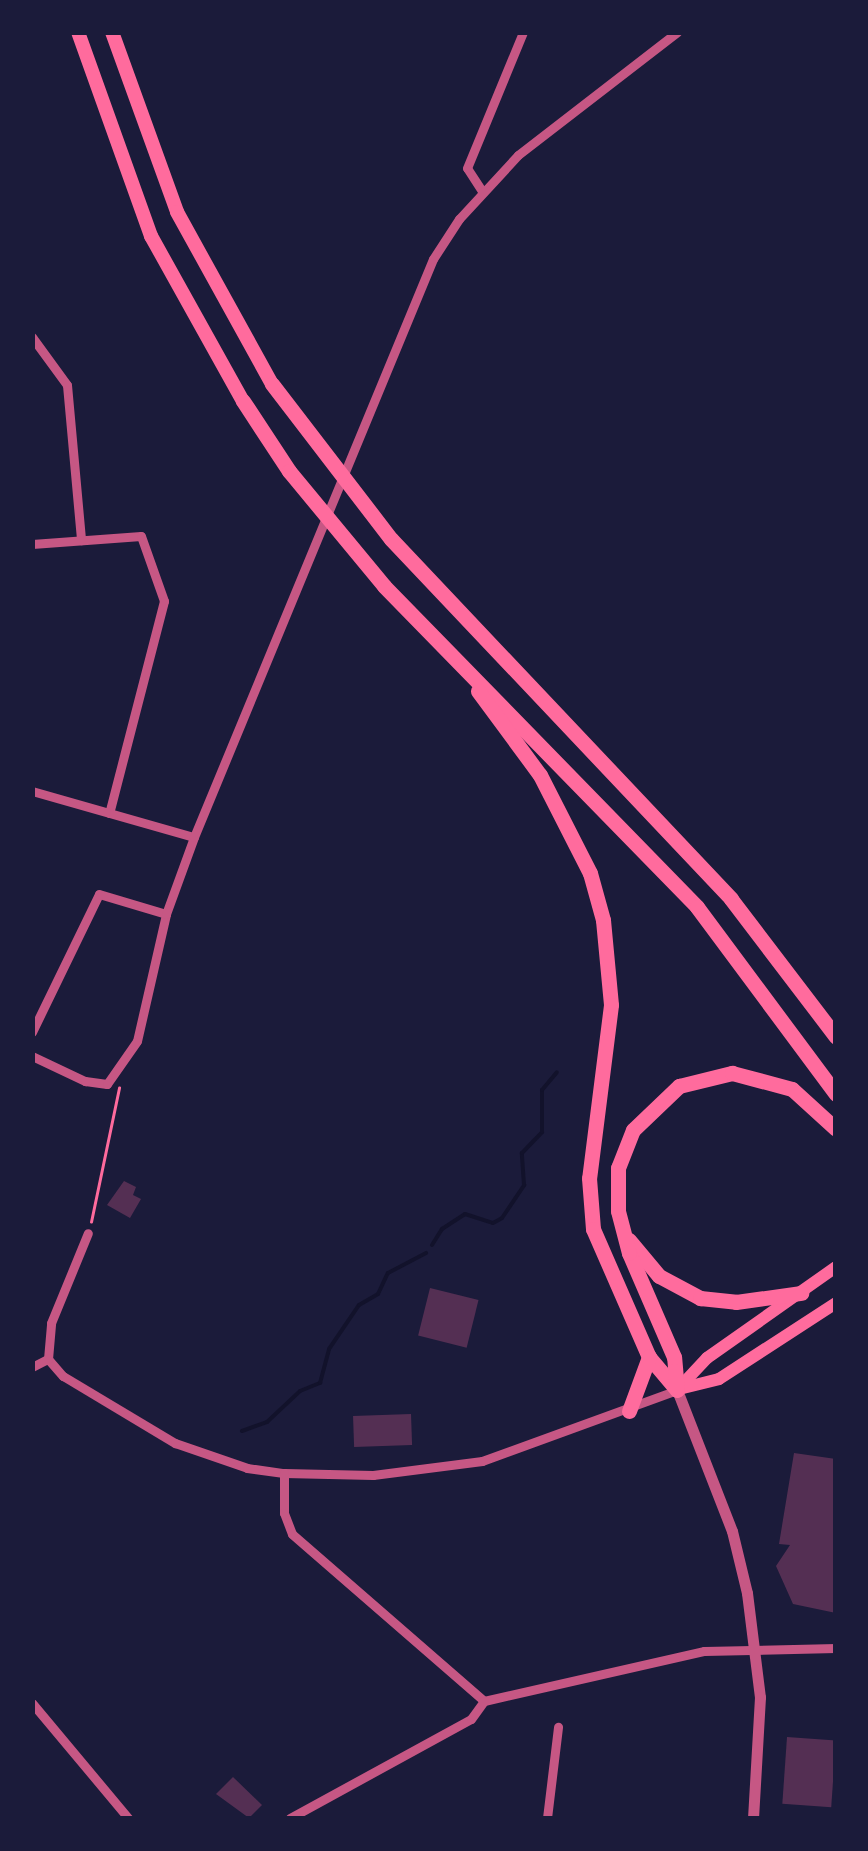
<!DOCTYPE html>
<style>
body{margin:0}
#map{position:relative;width:868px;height:1851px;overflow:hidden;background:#1b1b3a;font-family:Jost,sans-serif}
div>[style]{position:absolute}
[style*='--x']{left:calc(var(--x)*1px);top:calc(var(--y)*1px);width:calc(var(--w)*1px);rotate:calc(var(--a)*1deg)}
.stream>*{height:4px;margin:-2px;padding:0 2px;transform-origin:2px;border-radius:2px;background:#12122b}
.building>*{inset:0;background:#542f53;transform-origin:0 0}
.path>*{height:2.5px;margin:-1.25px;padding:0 1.25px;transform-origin:1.25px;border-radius:1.25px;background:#ff6b9d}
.minor>*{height:9px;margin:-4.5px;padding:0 4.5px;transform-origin:4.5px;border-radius:4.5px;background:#c65784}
.tertiary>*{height:11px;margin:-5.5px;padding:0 5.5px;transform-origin:5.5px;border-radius:5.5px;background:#c65784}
.secondary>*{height:12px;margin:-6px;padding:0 6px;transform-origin:6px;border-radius:6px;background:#ff6b9d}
.trunk>*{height:14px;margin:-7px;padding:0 7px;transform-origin:7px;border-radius:7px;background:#ff6b9d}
.motorway>*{height:15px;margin:-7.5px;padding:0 7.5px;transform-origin:7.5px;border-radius:7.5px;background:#ff6b9d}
span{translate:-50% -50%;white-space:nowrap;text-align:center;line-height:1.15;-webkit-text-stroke:8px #1b1b3a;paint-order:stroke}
.frame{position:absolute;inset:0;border:35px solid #1b1b3a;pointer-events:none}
</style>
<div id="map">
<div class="stream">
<div style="--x:432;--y:1245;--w:19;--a:-58"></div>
<div style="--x:442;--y:1229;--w:27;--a:-33"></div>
<div style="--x:465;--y:1214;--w:29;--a:18"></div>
<div style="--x:493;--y:1223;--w:10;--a:-29"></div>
<div style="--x:502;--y:1218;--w:40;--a:-56"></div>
<div style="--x:524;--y:1185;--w:32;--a:-94"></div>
<div style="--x:522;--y:1153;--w:29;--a:-46"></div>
<div style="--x:542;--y:1132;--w:42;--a:-90"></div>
<div style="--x:542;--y:1090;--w:23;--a:-50"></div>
<div style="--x:242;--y:1431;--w:27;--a:-20"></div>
<div style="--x:267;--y:1422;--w:45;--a:-43.2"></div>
<div style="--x:300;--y:1391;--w:22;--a:-22"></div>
<div style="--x:320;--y:1383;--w:35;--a:-75"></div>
<div style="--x:329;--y:1349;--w:53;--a:-55.7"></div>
<div style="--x:359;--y:1305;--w:22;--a:-30"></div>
<div style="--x:378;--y:1294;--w:23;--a:-65"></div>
<div style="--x:388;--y:1273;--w:43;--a:-27.8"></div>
</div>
<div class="building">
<div style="clip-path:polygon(124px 1181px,136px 1187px,133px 1195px,141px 1199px,130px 1218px,107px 1205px)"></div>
<div style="left:430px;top:1288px;width:50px;height:49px;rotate:14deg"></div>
<div style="left:411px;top:1414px;width:31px;height:58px;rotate:88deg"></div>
<div style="clip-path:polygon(794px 1453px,836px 1459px,836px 1613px,793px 1604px,776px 1566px,790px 1545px,779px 1544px)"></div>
<div style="left:787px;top:1737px;width:49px;height:67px;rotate:4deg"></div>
<div style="clip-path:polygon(233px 1777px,262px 1805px,249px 1818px,216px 1794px)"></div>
</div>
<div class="path">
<div style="--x:91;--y:1222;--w:137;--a:-78.2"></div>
</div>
<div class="minor">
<div style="--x:482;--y:191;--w:27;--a:-123"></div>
<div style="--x:467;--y:168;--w:147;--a:-67.6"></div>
<div style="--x:32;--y:337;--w:59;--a:53.9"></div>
<div style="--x:67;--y:385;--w:156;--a:84.8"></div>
<div style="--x:32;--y:544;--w:109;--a:-4.2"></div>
<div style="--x:141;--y:536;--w:69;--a:70.5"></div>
<div style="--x:164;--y:601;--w:219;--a:104.5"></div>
<div style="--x:32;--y:791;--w:168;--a:15.9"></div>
<div style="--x:32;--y:1032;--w:153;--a:-64.1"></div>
<div style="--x:99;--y:894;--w:70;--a:16.6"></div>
<div style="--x:32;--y:1056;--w:59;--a:25.3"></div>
<div style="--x:85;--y:1081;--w:22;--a:8"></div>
<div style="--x:107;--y:1084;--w:52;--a:-55.1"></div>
<div style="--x:137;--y:1041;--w:130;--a:-77.1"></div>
<div style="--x:166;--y:914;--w:82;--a:-70"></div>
<div style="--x:194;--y:837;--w:625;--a:-67.54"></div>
<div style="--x:433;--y:259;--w:48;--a:-57"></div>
<div style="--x:459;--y:219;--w:87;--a:-47.3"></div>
<div style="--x:518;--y:155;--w:201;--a:-37.7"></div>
<div style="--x:48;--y:1359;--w:23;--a:49"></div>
<div style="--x:63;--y:1376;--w:131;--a:30.9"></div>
<div style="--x:175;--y:1443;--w:76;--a:19.1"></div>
<div style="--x:247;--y:1468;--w:37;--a:8"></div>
<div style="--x:284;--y:1473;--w:89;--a:1.3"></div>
<div style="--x:373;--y:1475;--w:110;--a:-7.3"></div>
<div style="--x:482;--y:1461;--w:208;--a:-20"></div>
<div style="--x:48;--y:1359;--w:36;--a:-85"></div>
<div style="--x:51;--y:1323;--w:97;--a:-67.7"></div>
<div style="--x:32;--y:1367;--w:18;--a:-27"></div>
<div style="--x:284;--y:1473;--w:40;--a:90"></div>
<div style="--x:284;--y:1513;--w:22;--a:69"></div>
<div style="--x:292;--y:1534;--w:254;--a:41"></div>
<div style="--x:484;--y:1701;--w:226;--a:-12.8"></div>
<div style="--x:704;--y:1651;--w:132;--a:-1.3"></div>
<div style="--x:32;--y:1703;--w:150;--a:50.1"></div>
<div style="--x:290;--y:1818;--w:206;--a:-28.7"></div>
<div style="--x:471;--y:1719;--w:22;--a:-54"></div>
<div style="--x:547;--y:1818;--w:92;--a:-83.1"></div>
</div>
<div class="tertiary">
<div style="--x:677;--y:1390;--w:151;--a:68.7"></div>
<div style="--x:732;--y:1531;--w:64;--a:76.4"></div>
<div style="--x:747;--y:1593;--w:105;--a:82.9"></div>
<div style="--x:760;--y:1697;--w:121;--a:93.3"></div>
</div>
<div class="secondary">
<div style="--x:679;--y:1389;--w:41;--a:-14"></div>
<div style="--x:719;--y:1379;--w:140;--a:-33"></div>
<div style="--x:677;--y:1390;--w:44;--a:-46.8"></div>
<div style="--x:707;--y:1358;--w:158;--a:-35.2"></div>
</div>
<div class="trunk">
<div style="--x:78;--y:32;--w:217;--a:70.3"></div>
<div style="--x:151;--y:236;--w:189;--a:60.9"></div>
<div style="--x:112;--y:32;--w:191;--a:70.1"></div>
<div style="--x:177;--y:212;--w:196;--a:61.1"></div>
</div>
<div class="motorway">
<div style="--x:272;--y:384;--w:195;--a:52.5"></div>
<div style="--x:391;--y:539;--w:495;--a:46.6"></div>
<div style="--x:731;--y:899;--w:173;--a:52.7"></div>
<div style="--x:243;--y:401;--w:84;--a:56.7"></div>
<div style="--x:289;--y:471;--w:149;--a:50.4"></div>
<div style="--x:384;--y:586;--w:448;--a:45.7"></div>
<div style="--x:697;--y:907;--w:233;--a:53.4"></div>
<div style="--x:478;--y:691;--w:104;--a:53.6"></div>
<div style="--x:540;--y:775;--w:110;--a:63"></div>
<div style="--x:590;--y:873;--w:49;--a:74.5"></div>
<div style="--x:603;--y:920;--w:85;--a:84.6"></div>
<div style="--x:611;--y:1005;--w:174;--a:97.2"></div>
<div style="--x:589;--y:1178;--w:51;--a:85.5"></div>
<div style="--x:593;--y:1229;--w:140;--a:66.4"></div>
<div style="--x:649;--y:1357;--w:43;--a:49.7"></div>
<div style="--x:629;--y:1240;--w:47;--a:50.2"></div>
<div style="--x:659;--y:1276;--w:47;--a:28.2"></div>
<div style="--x:700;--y:1298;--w:36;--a:6"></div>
<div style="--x:736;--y:1302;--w:66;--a:-7.9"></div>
<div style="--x:677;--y:1390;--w:33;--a:-95"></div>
<div style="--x:674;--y:1357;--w:113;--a:-113.4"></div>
<div style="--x:629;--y:1253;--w:43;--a:-104.7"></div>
<div style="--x:618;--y:1211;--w:43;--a:-90"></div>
<div style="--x:618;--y:1168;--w:41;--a:-68.5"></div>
<div style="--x:633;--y:1130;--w:64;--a:-43.7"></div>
<div style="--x:679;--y:1086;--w:55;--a:-13.8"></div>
<div style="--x:732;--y:1073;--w:62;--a:14.9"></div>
<div style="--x:792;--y:1089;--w:59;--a:42.3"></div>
<div style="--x:629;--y:1411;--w:58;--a:-69.7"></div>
</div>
<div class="frame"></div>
</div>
